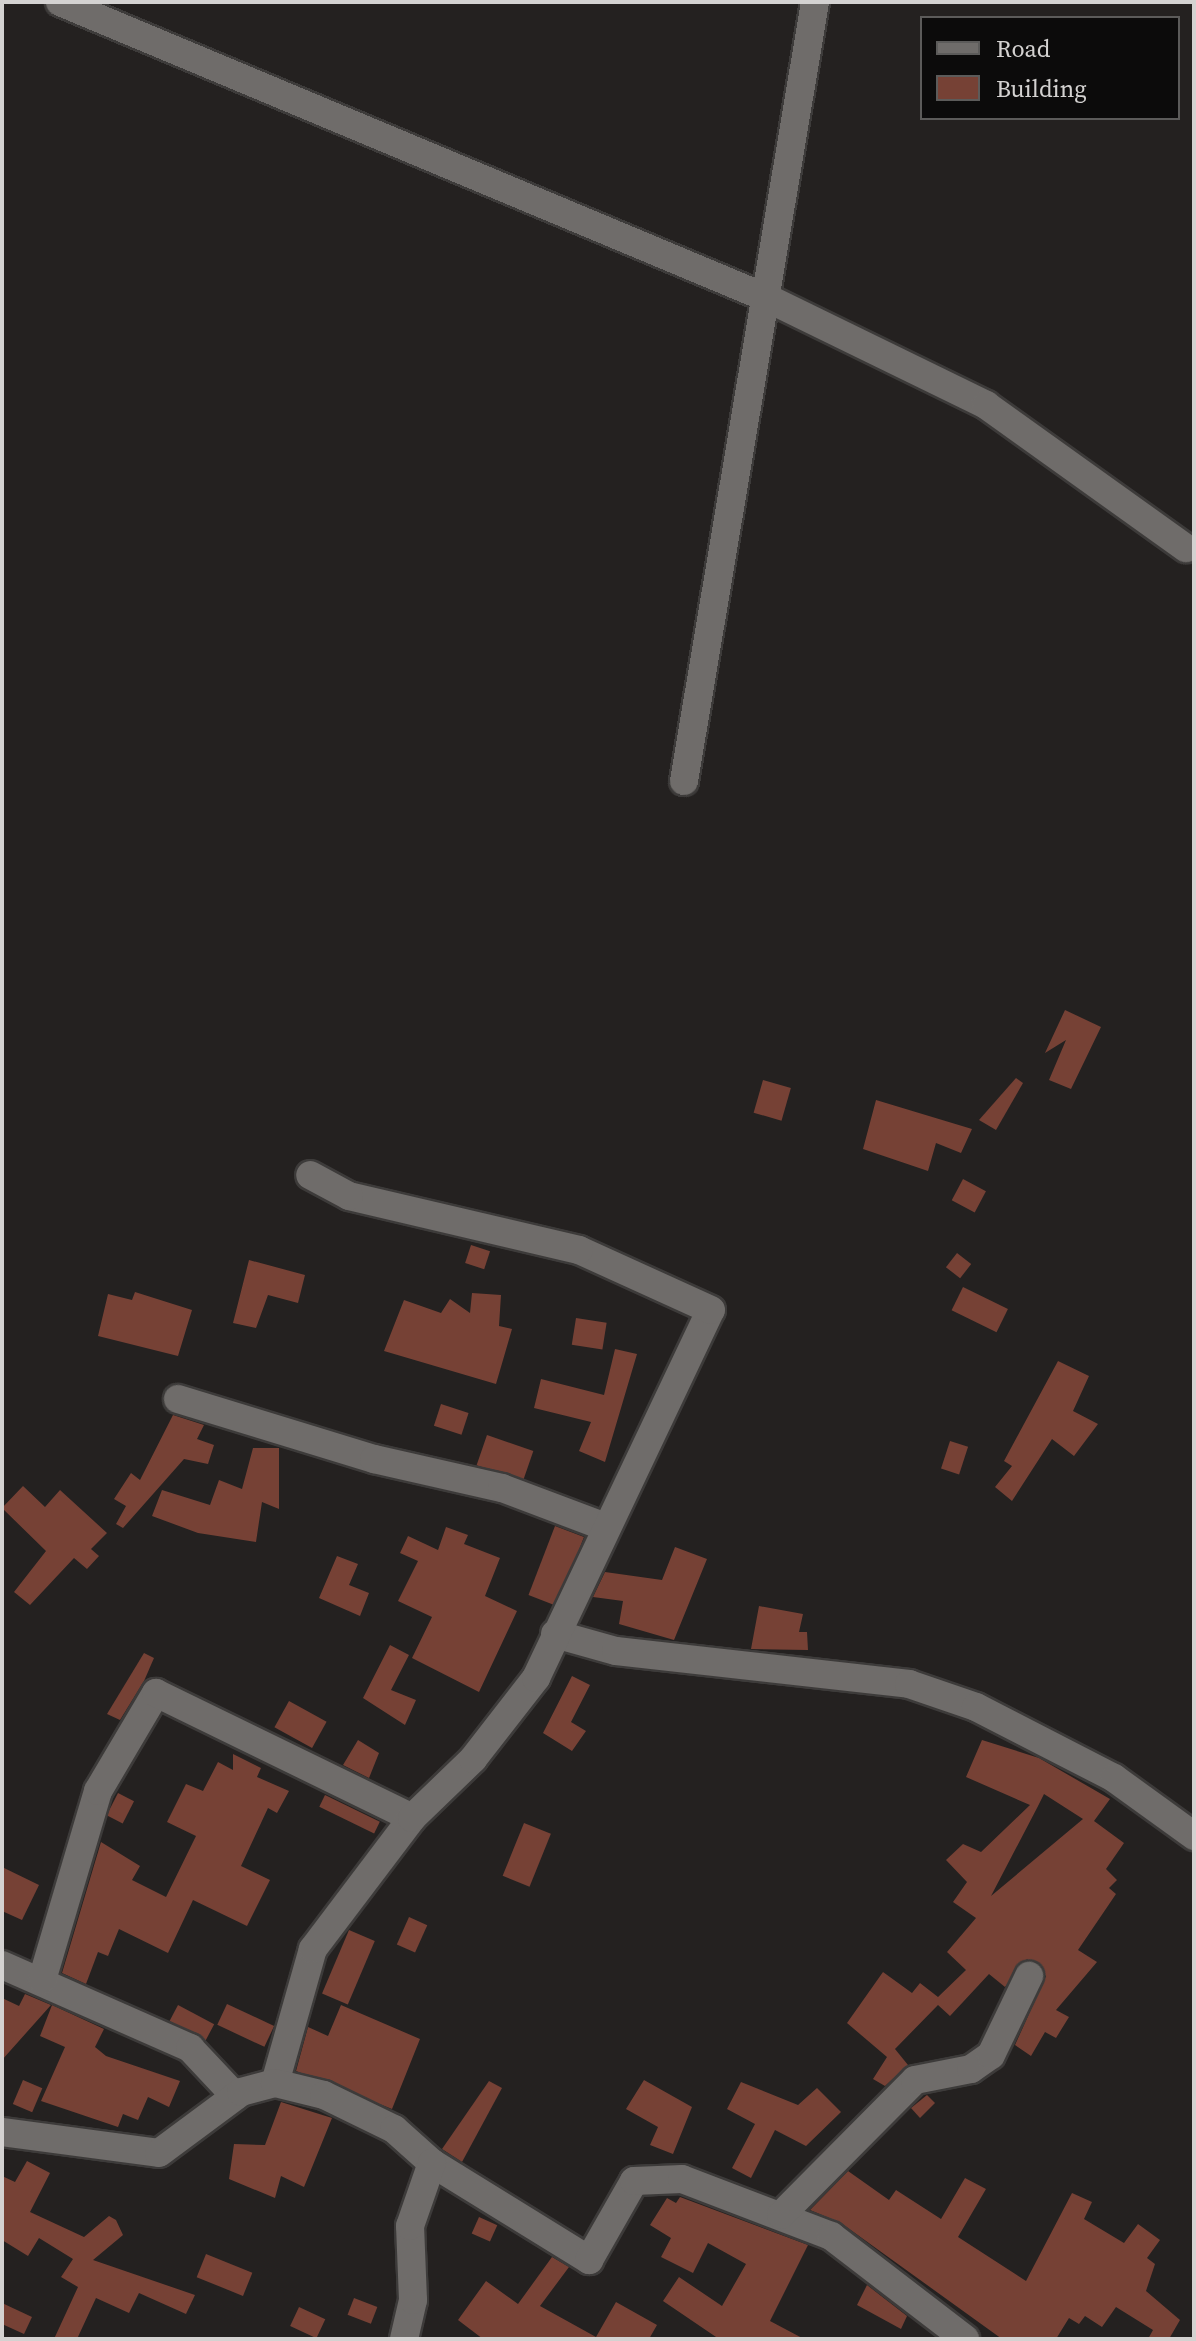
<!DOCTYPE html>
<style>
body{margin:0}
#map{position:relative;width:1196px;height:2341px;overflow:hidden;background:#242120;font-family:"Source Serif 4",serif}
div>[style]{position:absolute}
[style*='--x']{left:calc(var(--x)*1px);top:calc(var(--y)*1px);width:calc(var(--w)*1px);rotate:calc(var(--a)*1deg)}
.building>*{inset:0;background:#764135;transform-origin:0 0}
.roads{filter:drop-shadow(2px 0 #3d3b3a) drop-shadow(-2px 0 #3d3b3a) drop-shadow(0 2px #3d3b3a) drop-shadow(0 -2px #3d3b3a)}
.minor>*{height:28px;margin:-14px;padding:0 14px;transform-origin:14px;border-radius:14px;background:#6f6c6a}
span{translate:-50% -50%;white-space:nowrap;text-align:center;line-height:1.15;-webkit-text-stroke:6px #0c0b0b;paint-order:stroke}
.frame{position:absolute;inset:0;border:4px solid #d4d2d1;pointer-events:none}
.legend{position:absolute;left:920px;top:16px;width:260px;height:104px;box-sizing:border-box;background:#0c0b0b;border:2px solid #5c5b5a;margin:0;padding:10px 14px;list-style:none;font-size:24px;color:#d4d2d1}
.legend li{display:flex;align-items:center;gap:16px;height:40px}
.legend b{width:40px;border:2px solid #5c5b5a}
</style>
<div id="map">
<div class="building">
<div style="clip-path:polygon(1065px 1010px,1101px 1027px,1071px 1089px,1049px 1080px,1066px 1040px,1045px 1053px)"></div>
<div style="clip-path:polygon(1016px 1078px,1023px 1083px,996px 1130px,979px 1120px)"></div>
<div style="left:763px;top:1080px;width:29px;height:34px;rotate:16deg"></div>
<div style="clip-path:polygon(876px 1100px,972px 1129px,961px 1153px,936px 1143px,928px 1171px,863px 1149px)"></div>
<div style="left:963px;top:1179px;width:26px;height:24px;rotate:28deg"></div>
<div style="left:471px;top:1245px;width:20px;height:19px;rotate:18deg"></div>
<div style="left:957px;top:1253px;width:18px;height:18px;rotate:38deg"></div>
<div style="clip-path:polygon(249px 1260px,305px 1275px,298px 1303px,268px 1295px,256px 1328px,233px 1323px)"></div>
<div style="left:963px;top:1287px;width:50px;height:26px;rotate:26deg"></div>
<div style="clip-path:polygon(135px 1292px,192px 1310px,178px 1356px,98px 1336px,108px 1294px,132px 1300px)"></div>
<div style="clip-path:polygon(472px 1293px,501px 1295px,499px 1326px,512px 1329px,496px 1384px,384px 1351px,404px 1300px,441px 1313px,450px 1299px,470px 1313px)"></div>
<div style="left:576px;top:1318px;width:31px;height:27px;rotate:9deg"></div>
<div style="clip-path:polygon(615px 1349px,637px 1354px,605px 1462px,579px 1451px,591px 1422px,534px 1408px,541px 1379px,604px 1395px)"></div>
<div style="clip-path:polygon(1058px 1361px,1089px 1376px,1073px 1411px,1098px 1424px,1074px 1456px,1052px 1439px,1012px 1501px,995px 1487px,1012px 1466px,1004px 1461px)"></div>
<div style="left:441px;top:1404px;width:29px;height:23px;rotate:18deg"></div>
<div style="clip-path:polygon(173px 1415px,204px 1425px,197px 1439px,214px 1445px,208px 1464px,184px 1459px,123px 1528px,116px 1524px,126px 1506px,114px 1499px,131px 1473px,140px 1480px)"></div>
<div style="left:487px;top:1435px;width:49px;height:32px;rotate:19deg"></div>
<div style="left:950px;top:1441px;width:19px;height:29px;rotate:18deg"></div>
<div style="clip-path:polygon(253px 1448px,279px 1448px,279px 1509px,262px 1502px,256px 1542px,198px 1533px,152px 1516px,162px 1490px,210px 1505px,219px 1480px,242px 1489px)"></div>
<div style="clip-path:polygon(23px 1486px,45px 1507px,60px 1490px,107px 1533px,91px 1549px,99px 1556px,87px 1569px,74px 1558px,30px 1605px,14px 1592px,46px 1551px,2px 1508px)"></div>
<div style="left:555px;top:1526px;width:31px;height:74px;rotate:21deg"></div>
<div style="clip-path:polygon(446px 1527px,468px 1535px,464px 1544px,500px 1558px,485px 1596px,517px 1611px,479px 1692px,412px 1658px,432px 1617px,398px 1601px,418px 1561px,400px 1553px,408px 1536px,438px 1550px)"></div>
<div style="clip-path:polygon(675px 1547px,707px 1559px,674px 1640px,619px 1624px,623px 1601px,593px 1597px,605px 1572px,662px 1580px)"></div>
<div style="clip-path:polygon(337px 1556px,358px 1564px,349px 1585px,369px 1593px,360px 1616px,319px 1598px)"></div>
<div style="clip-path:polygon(759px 1606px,803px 1614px,799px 1632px,807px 1632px,808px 1650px,751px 1649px)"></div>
<div style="clip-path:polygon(390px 1645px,409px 1655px,391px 1690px,416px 1700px,405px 1725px,363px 1698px)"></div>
<div style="clip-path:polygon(144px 1653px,154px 1658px,144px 1681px,120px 1720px,107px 1714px)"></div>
<div style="clip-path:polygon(572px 1676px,590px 1685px,571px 1722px,586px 1731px,572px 1751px,543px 1733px)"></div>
<div style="left:289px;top:1701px;width:43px;height:30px;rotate:29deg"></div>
<div style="clip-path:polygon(358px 1740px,379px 1753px,369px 1778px,343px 1765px)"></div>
<div style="clip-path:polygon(evenodd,982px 1740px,1039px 1758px,1110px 1799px,1094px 1821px,1124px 1843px,1106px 1869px,1117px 1880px,1109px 1888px,1116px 1894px,1078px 1950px,1097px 1962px,1056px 2010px,1069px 2017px,1056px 2038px,1045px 2032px,1031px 2056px,1015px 2045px,1046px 1976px,1027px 1959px,1005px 1987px,989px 1974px,950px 2016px,938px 2005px,895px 2049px,908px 2065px,885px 2086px,873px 2079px,887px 2057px,847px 2023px,883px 1972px,912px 1993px,920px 1983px,938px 1997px,966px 1970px,947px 1952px,976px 1918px,953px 1902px,967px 1882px,946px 1860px,963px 1844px,981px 1852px,1030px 1805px,966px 1777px,982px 1740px,1044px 1794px,1083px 1819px,991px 1896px,1037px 1808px,1044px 1794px)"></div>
<div style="clip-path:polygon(233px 1754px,261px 1768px,257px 1777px,289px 1791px,277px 1813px,268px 1808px,241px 1866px,270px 1880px,247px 1926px,193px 1900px,168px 1953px,119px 1929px,108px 1956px,98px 1952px,86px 1984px,62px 1973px,101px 1842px,140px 1866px,132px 1880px,166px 1897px,196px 1836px,167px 1822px,186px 1784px,203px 1791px,218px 1762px,233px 1770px)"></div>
<div style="left:118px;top:1793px;width:18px;height:25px;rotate:27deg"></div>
<div style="left:325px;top:1795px;width:61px;height:13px;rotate:26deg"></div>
<div style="left:524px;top:1823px;width:29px;height:57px;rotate:22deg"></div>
<div style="clip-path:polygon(2px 1867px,39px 1885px,22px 1920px,2px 1911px)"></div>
<div style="left:409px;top:1917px;width:20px;height:30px;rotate:24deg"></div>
<div style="left:349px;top:1930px;width:28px;height:69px;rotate:23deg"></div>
<div style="clip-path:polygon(25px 1994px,51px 2005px,2px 2060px,2px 1998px,19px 2006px)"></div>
<div style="left:227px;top:2004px;width:52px;height:23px;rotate:25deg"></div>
<div style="clip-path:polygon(52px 2005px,104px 2029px,95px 2047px,106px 2056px,180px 2081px,169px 2107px,148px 2097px,138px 2120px,123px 2114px,118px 2127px,41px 2101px,65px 2047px,40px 2036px)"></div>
<div style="left:178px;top:2005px;width:41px;height:18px;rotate:28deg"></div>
<div style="clip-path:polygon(341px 2005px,420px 2039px,392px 2109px,296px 2071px,308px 2027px,328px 2036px)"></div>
<div style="left:23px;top:2080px;width:21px;height:26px;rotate:23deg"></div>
<div style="clip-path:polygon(644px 2080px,692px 2107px,673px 2154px,650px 2145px,658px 2127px,626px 2109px)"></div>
<div style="clip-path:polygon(489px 2081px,502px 2088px,462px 2162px,442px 2149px)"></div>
<div style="clip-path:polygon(741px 2082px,798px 2105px,817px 2088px,841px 2112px,806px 2146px,775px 2130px,751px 2178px,732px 2168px,755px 2124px,727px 2109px)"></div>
<div style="clip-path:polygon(927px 2095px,935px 2103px,920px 2118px,911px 2108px)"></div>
<div style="clip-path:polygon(281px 2102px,332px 2118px,304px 2187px,281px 2176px,275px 2198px,229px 2179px,234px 2144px,265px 2145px)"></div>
<div style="clip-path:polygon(27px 2161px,50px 2173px,30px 2212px,84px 2237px,109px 2216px,116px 2220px,123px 2235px,93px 2260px,195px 2295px,186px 2314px,139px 2293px,129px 2313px,96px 2298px,77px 2339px,54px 2339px,78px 2287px,61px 2277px,73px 2259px,39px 2238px,28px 2256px,2px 2240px,2px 2176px,15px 2182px)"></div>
<div style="clip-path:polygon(848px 2171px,889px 2200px,896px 2190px,941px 2219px,965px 2178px,986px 2189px,958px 2237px,1026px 2281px,1072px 2193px,1092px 2202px,1084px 2219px,1124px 2243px,1138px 2224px,1160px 2240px,1147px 2258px,1155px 2264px,1146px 2291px,1180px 2320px,1169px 2339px,1148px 2339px,1153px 2330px,1116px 2307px,1102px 2327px,1085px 2316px,1079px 2324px,1069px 2318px,1056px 2339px,1002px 2339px,841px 2223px,810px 2210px)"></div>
<div style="clip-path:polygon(680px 2197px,808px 2245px,770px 2321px,804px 2339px,719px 2339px,663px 2301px,679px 2277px,722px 2306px,746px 2264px,708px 2243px,693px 2273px,661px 2257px,671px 2238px,650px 2225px,667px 2198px,676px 2203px)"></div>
<div style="left:479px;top:2217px;width:20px;height:18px;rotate:24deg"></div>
<div style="left:206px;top:2254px;width:50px;height:25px;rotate:22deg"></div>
<div style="clip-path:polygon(552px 2257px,569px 2267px,540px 2306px,596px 2337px,616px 2302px,657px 2325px,649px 2339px,483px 2339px,458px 2320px,486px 2281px,518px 2304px)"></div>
<div style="clip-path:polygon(867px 2285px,907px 2316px,901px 2329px,857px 2305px)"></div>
<div style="left:354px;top:2298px;width:25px;height:18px;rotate:21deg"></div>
<div style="clip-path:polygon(2px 2303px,32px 2317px,24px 2334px,2px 2324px)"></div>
<div style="left:299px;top:2307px;width:29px;height:21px;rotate:25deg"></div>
</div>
<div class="roads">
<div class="minor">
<div style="--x:60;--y:2;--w:766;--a:22.72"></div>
<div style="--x:767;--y:298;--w:244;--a:26"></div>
<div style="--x:986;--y:405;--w:246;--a:35.6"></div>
<div style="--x:684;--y:781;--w:790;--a:-80.45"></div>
<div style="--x:178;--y:1399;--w:205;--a:17"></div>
<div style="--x:374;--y:1459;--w:131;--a:12.8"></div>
<div style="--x:502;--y:1488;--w:111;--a:20.6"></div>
<div style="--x:555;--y:1634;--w:63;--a:15.6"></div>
<div style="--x:616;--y:1651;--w:295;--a:6.4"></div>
<div style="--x:909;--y:1684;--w:71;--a:18.9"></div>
<div style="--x:976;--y:1707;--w:155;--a:27.2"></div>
<div style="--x:1114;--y:1778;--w:99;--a:35.9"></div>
<div style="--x:2;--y:1965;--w:206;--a:23.8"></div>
<div style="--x:190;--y:2048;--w:66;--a:46.8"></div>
<div style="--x:42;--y:1980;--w:197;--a:-73.5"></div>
<div style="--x:98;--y:1791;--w:114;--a:-59.4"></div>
<div style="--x:156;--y:1693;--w:285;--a:26"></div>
<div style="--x:275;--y:2083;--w:139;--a:-74.2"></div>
<div style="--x:313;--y:1949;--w:164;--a:-52.9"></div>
<div style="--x:412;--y:1818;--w:85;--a:-44"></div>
<div style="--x:473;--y:1759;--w:103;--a:-52.1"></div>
<div style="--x:536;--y:1678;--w:407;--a:-64.6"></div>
<div style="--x:711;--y:1310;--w:145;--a:-155.6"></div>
<div style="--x:579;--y:1250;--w:236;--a:-166.8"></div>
<div style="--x:349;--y:1196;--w:44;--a:-151.7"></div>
<div style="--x:2;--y:2132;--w:158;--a:7.6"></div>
<div style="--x:159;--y:2153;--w:102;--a:-36.6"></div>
<div style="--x:241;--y:2092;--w:35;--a:-15"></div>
<div style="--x:275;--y:2083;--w:50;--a:13.8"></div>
<div style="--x:324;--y:2095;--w:78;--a:25.9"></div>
<div style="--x:394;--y:2129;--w:51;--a:41.8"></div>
<div style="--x:432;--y:2163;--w:185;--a:31.7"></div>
<div style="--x:589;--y:2260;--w:91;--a:-60.3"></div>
<div style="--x:634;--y:2181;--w:48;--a:-2.4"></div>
<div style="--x:682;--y:2179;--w:160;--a:20.9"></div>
<div style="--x:831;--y:2236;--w:169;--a:37.5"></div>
<div style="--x:781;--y:2215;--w:190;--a:-45.2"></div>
<div style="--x:915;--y:2080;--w:57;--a:-11.1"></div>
<div style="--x:971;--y:2069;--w:24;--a:-35"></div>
<div style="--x:991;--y:2055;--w:88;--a:-64.3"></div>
<div style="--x:404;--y:2339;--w:40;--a:-77"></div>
<div style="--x:413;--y:2300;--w:74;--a:-92.3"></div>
<div style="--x:410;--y:2226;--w:67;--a:-70.8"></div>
</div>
</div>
<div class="frame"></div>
<ul class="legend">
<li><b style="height:10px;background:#6f6c6a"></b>Road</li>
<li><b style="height:22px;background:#764135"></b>Building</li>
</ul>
</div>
